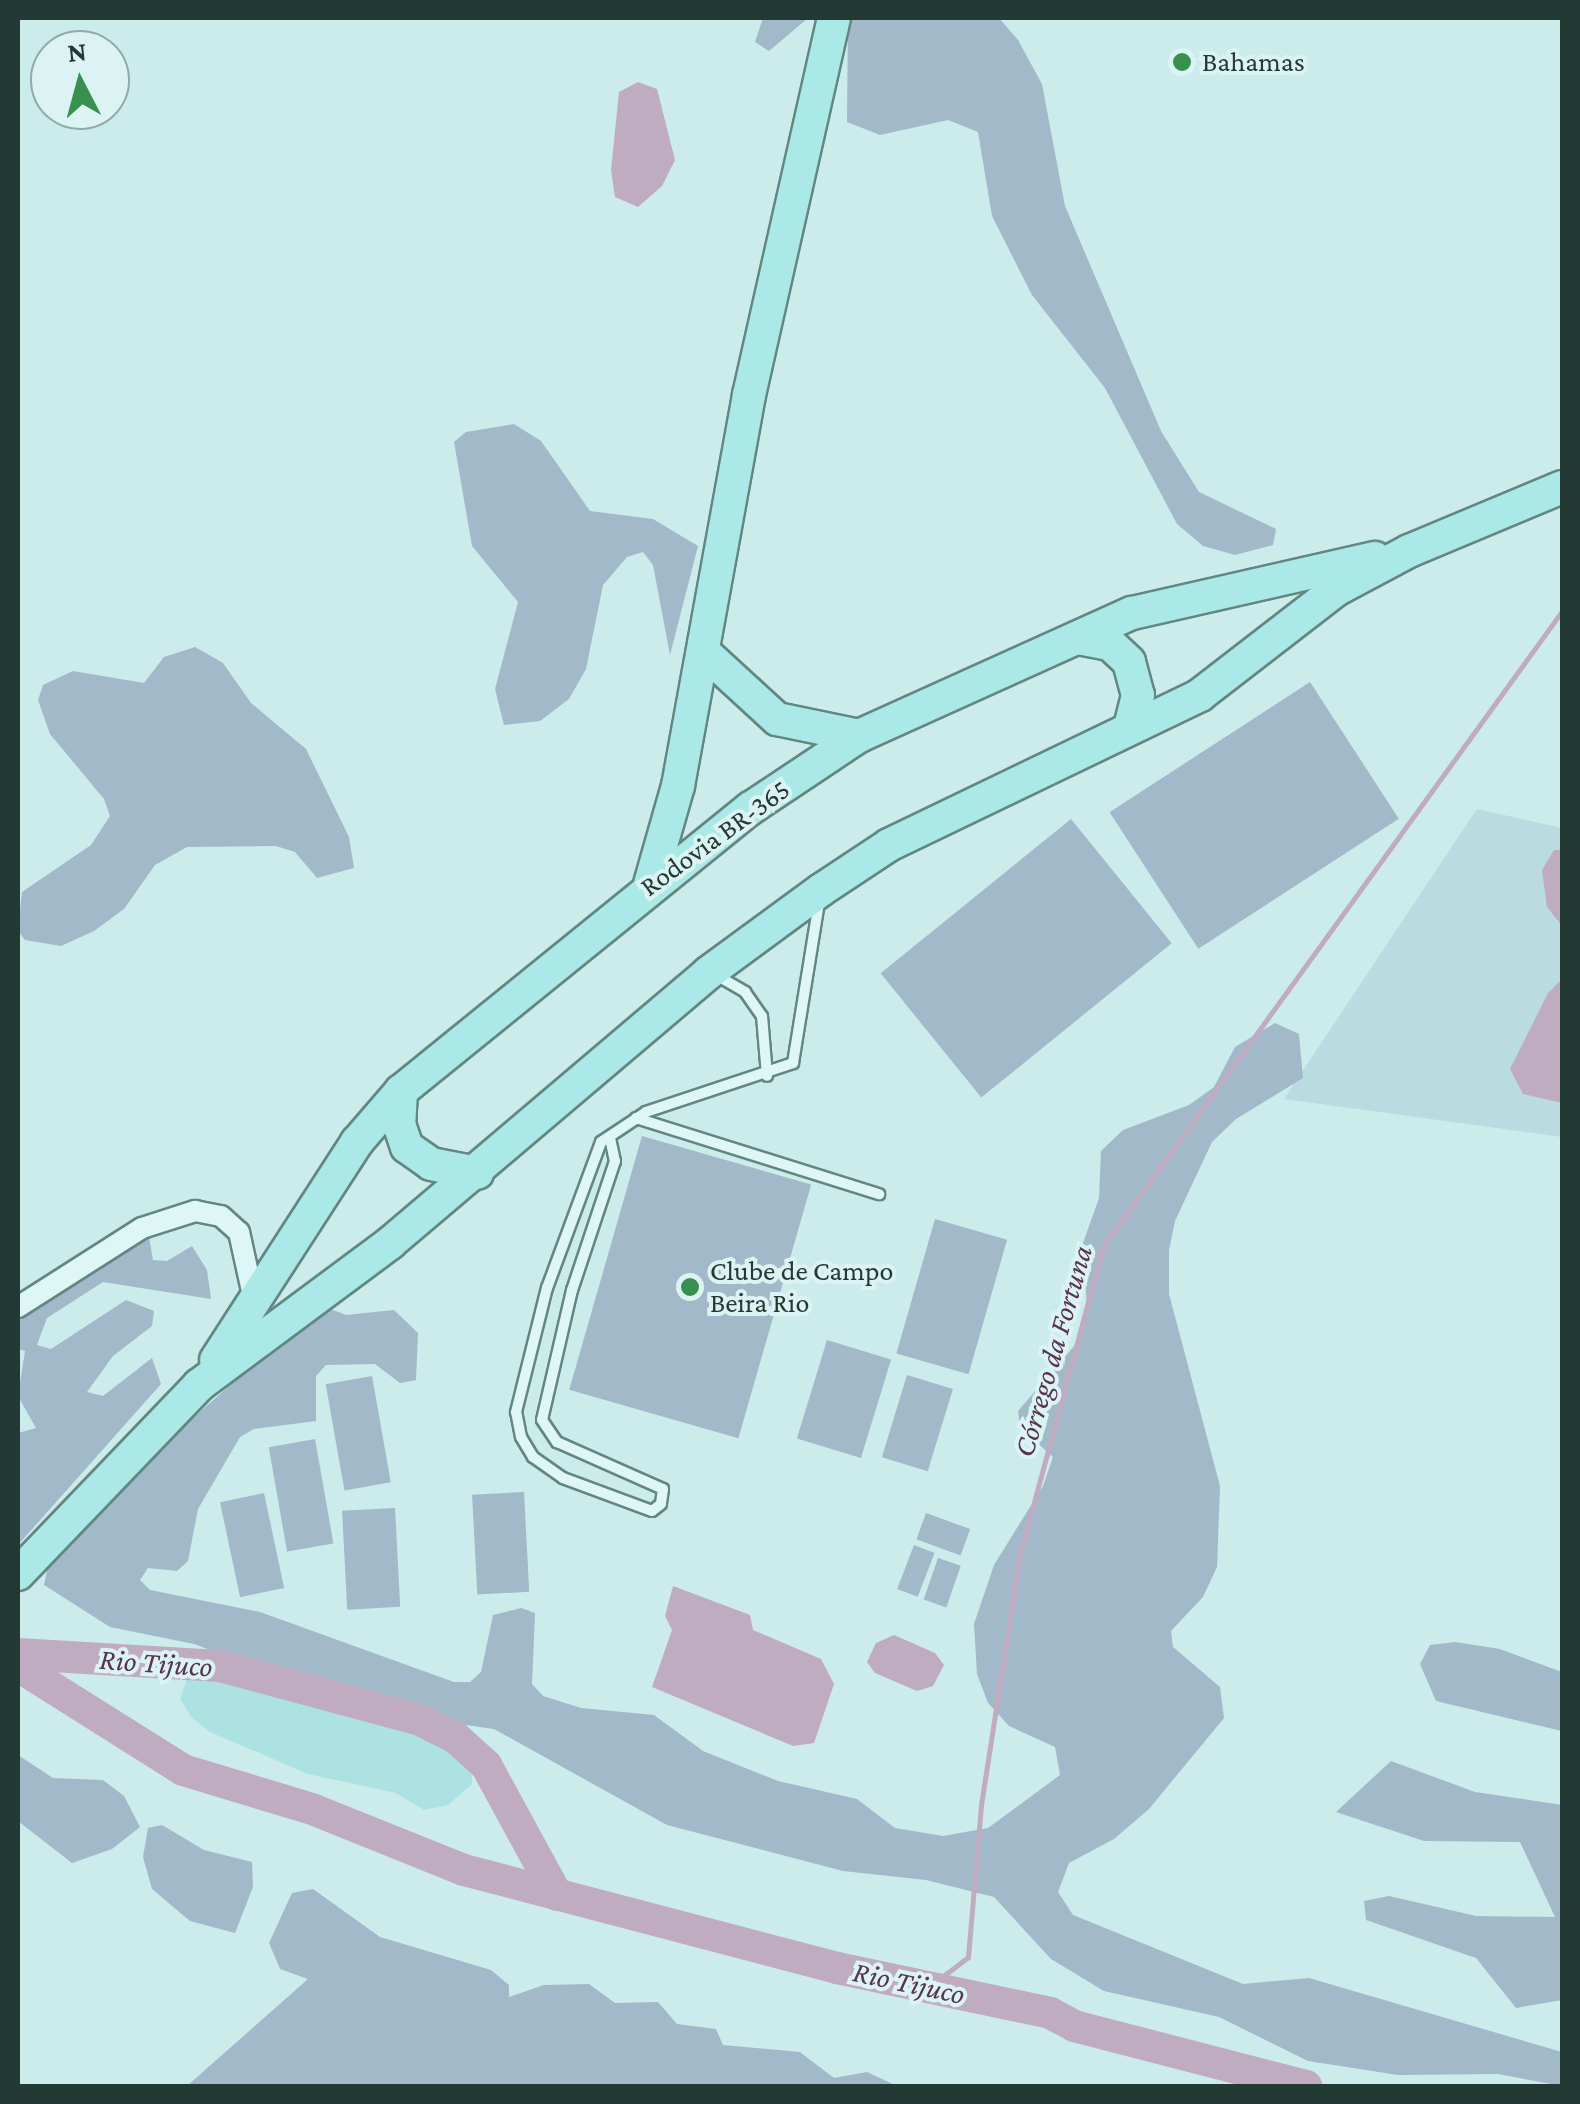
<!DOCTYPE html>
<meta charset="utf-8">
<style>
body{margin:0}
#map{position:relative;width:1580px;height:2104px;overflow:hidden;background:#ccebeb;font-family:"Crimson Pro",serif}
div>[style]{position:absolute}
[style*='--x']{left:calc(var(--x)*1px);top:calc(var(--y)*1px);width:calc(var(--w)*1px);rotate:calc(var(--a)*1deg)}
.farmland>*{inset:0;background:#badbe0}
.green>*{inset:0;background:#a1b9c9;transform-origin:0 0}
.sand>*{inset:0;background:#ade2e3}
.water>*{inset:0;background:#c0acc1}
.stream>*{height:5px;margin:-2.5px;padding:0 2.5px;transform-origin:2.5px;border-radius:2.5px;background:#c0acc1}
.river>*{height:32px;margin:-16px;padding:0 16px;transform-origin:16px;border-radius:16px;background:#c0acc1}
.roads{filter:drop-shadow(2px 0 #628780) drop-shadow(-2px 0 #628780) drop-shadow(0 2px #628780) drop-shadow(0 -2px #628780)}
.service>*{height:10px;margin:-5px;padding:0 5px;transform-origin:5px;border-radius:5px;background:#dff6f6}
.minor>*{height:20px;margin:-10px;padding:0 10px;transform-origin:10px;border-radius:10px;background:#dff6f6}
.primary>*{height:32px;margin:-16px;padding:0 16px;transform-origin:16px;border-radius:16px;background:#aae9e7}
.dots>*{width:28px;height:28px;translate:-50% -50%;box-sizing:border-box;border:5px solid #dbf3f3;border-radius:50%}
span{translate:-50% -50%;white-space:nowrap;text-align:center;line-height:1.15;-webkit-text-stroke:8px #dbf3f3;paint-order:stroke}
.poi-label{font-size:28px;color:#233934}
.left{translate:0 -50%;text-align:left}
.street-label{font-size:28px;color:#233934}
.water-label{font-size:30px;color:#573450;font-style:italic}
.frame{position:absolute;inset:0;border:20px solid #233934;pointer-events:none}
.north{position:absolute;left:30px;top:30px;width:100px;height:100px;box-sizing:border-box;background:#dbf3f3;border:2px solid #91a9a7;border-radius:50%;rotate:354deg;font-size:28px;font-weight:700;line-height:40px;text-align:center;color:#233934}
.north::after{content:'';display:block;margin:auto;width:35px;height:45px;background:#389050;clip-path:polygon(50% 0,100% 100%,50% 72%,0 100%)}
</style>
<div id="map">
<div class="farmland">
<div style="clip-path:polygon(1477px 809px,1562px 828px,1562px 1137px,1284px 1099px)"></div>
</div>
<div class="green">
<div style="clip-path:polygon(763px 18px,808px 18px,769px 51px,755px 42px)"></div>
<div style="clip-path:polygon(848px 18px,999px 18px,1018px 40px,1042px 84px,1065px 206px,1161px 431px,1199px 492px,1276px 529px,1273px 545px,1235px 555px,1203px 546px,1177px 524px,1105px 388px,1032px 295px,992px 216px,978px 132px,948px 120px,880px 135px,847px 122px)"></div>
<div style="clip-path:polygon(514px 424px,541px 441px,590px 511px,653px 519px,698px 546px,670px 655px,653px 565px,643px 552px,627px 557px,603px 585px,586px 669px,569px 699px,540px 721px,504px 725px,495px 689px,518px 602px,472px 546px,454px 442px,466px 432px)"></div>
<div style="clip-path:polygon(195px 647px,223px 663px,251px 703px,306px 749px,349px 837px,354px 868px,317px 878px,295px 852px,276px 846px,187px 847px,155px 865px,124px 909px,94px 931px,61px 946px,25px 940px,18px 931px,22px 892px,91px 845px,110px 816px,104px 799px,50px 734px,38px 700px,43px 685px,73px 671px,144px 683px,164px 657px)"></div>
<div style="left:1310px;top:682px;width:163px;height:239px;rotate:57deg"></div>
<div style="left:1071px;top:819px;width:160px;height:245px;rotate:51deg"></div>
<div style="clip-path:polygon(1275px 1023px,1299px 1034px,1303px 1078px,1236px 1119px,1212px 1142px,1175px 1221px,1169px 1250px,1169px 1294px,1220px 1486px,1217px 1567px,1203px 1597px,1171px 1631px,1173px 1647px,1220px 1687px,1224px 1718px,1149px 1809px,1114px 1839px,1069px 1863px,1058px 1892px,1073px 1915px,1243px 1984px,1309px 1978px,1562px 2052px,1562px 2086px,1498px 2074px,1398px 2075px,1308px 2061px,1219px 2017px,1104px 1991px,1051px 1959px,994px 1897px,926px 1880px,843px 1871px,667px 1825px,494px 1729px,431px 1720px,304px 1685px,194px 1644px,110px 1627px,44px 1585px,48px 1566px,155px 1452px,320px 1305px,346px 1315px,394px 1310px,418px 1333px,416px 1380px,400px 1383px,375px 1364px,326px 1365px,316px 1376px,316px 1421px,254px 1429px,240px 1437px,198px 1509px,188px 1561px,177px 1571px,148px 1568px,140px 1580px,150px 1590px,260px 1612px,454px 1682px,470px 1682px,481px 1672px,493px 1615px,521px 1608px,535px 1613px,532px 1684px,543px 1696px,581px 1708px,654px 1715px,703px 1751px,778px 1781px,857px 1799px,895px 1828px,943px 1836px,988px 1828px,1060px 1775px,1055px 1747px,1009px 1726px,988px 1703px,977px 1674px,974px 1624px,994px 1565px,1043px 1486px,1053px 1457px,1020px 1427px,1018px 1411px,1081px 1338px,1087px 1309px,1083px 1243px,1099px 1198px,1101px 1151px,1123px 1130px,1189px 1105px,1214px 1087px,1235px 1047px)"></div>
<div style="left:642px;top:1136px;width:176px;height:264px;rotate:16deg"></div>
<div style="left:935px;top:1219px;width:75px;height:140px;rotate:16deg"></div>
<div style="clip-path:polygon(148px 1231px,153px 1260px,167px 1261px,192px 1246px,207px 1270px,211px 1299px,103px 1282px,47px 1318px,37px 1345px,51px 1349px,126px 1300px,154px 1311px,152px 1326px,113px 1356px,87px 1392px,103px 1396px,152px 1358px,161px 1384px,18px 1545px,18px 1433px,36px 1428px,18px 1396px,25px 1351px,18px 1349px,18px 1310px)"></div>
<div style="left:827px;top:1340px;width:67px;height:103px;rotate:17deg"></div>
<div style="left:907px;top:1375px;width:48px;height:86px;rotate:17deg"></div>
<div style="left:372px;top:1376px;width:108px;height:47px;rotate:80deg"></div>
<div style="left:315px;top:1439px;width:106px;height:47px;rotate:80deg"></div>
<div style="left:524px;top:1492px;width:100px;height:52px;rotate:87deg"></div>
<div style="left:264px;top:1493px;width:97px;height:45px;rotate:78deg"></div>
<div style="left:395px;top:1508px;width:99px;height:53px;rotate:87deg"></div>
<div style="left:926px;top:1513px;width:47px;height:28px;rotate:20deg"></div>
<div style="left:914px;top:1545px;width:22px;height:47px;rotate:21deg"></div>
<div style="left:938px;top:1558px;width:24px;height:44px;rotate:19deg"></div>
<div style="clip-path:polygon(1455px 1642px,1500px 1649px,1562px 1672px,1562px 1731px,1436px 1701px,1420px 1664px,1430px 1645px)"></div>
<div style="clip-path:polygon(18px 1755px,53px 1778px,103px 1780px,124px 1796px,140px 1827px,112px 1849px,72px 1863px,18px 1821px)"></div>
<div style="clip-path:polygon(1391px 1761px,1475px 1792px,1562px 1805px,1562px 2000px,1516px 2008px,1476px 1958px,1366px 1920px,1364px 1901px,1389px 1896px,1476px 1916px,1555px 1917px,1520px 1842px,1424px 1841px,1336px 1812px)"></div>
<div style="clip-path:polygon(162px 1825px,204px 1850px,252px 1862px,253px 1887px,235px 1933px,190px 1921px,152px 1889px,143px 1857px,148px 1828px)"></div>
<div style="clip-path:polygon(313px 1889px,380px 1937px,491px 1970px,509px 1985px,509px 1997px,544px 1985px,589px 1984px,615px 2003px,658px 2002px,677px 2024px,716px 2029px,723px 2045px,800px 2052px,834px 2078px,867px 2072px,897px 2086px,187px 2086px,308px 1979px,280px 1969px,269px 1943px,292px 1893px)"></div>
</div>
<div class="sand">
<div style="clip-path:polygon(189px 1673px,408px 1722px,458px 1751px,472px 1769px,472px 1784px,448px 1805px,424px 1810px,396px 1793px,308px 1774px,210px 1732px,192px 1718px,180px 1699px)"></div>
</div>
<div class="water">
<div style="clip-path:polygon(638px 82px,657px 89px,675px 160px,662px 186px,638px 207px,615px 197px,611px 170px,619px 92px)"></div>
<div style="clip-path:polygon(1554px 850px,1562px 850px,1562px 926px,1547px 907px,1542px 870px)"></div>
<div style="clip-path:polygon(1562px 979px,1562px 1103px,1523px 1094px,1510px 1069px,1548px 993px)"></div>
<div style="clip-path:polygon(673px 1586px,750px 1615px,753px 1630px,821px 1659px,834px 1684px,814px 1743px,793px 1746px,652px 1687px,672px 1630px,665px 1616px)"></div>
<div style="clip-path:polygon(894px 1635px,935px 1653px,944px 1665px,933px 1686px,917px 1691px,875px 1673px,867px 1662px,876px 1643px)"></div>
</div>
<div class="stream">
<div style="--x:930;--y:1986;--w:48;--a:-37.3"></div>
<div style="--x:968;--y:1957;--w:153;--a:-85.1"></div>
<div style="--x:981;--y:1805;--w:254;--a:-81.2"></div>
<div style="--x:1020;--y:1554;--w:319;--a:-74.9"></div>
<div style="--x:1103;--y:1246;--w:784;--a:-54.14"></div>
</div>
<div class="river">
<div style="--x:18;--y:1654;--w:202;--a:3.4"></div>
<div style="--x:220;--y:1666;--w:207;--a:15.1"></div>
<div style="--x:420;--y:1720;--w:40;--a:26.6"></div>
<div style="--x:456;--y:1738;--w:40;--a:42"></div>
<div style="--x:486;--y:1765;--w:148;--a:61.4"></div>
<div style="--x:18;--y:1666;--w:195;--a:32.2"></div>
<div style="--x:183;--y:1770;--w:135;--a:16.8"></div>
<div style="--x:312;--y:1809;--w:164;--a:21.9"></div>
<div style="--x:464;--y:1870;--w:386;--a:14.7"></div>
<div style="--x:837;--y:1968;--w:218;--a:11.9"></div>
<div style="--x:1050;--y:2013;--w:27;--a:28"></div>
<div style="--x:1074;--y:2026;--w:240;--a:14.5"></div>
</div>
<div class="roads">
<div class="service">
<div style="--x:716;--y:975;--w:34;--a:30"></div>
<div style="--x:745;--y:992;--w:29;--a:55"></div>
<div style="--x:762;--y:1016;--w:60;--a:85.2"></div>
<div style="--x:636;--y:1118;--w:255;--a:17.4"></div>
<div style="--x:610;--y:1138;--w:24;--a:78"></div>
<div style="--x:615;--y:1161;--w:136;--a:108.4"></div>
<div style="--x:572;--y:1290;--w:133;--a:103"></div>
<div style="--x:542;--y:1420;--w:27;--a:56"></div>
<div style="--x:557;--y:1442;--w:116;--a:23.9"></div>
<div style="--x:663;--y:1489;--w:15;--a:98"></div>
<div style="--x:661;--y:1504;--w:11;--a:142"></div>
<div style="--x:652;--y:1511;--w:95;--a:-159.7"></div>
<div style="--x:563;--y:1478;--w:37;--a:-145"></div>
<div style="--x:533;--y:1457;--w:23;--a:-121"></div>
<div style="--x:521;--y:1437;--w:25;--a:-101"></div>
<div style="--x:516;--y:1412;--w:128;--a:-76"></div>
<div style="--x:547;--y:1288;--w:156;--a:-69.7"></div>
<div style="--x:601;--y:1142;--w:54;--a:-33.7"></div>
<div style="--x:646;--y:1112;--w:155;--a:-18.4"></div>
<div style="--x:793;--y:1063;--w:163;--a:-80.8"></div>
</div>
<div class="minor">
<div style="--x:18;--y:1307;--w:147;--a:-32.5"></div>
<div style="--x:142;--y:1228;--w:56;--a:-17.8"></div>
<div style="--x:195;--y:1211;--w:26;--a:11"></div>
<div style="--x:221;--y:1216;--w:24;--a:42"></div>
<div style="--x:239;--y:1232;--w:70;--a:77.6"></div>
</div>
<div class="primary">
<div style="--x:1078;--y:638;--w:33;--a:11"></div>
<div style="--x:1110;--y:644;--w:26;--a:43"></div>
<div style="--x:1129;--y:662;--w:34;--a:75"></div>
<div style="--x:1138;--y:695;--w:34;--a:104"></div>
<div style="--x:705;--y:653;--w:98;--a:42.5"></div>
<div style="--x:777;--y:719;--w:84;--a:11.7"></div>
<div style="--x:650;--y:884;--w:102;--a:-74.1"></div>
<div style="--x:678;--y:786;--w:397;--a:-79.7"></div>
<div style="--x:749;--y:395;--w:386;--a:-77.3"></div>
<div style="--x:401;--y:1091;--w:33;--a:93"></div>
<div style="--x:399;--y:1124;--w:24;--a:71"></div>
<div style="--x:407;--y:1147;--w:29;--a:35"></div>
<div style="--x:431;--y:1164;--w:47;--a:11.1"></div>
<div style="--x:216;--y:1360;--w:260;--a:-57.1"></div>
<div style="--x:357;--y:1142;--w:67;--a:-49.2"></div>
<div style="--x:401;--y:1091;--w:450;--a:-39"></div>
<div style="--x:751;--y:808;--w:130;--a:-33.7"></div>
<div style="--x:859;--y:736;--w:299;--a:-24.3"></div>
<div style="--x:1132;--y:613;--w:249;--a:-12.8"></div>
<div style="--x:18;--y:1574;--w:262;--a:-46.2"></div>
<div style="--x:199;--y:1385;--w:238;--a:-36.6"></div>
<div style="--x:390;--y:1243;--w:417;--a:-40.3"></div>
<div style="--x:708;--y:973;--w:140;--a:-36.3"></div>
<div style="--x:821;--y:890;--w:82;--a:-33.5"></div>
<div style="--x:889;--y:845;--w:345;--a:-25.7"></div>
<div style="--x:1200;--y:695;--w:172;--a:-37.7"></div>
<div style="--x:1336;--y:590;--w:83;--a:-28.1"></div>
<div style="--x:1409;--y:551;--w:166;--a:-22.7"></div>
</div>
</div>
<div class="dots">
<div style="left:1182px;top:62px;background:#389050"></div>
<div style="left:690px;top:1287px;background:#389050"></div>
</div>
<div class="poi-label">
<span class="left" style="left:1202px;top:62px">Bahamas</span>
<span class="left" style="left:710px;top:1287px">Clube de Campo<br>Beira Rio</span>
</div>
<div class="street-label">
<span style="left:715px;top:838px;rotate:-36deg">Rodovia BR-365</span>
</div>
<div class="water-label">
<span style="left:1053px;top:1351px;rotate:-74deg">Córrego da Fortuna</span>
<span style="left:156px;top:1663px;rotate:4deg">Rio Tijuco</span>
<span style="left:909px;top:1983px;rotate:12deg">Rio Tijuco</span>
</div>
<div class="frame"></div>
<div class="north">N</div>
</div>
